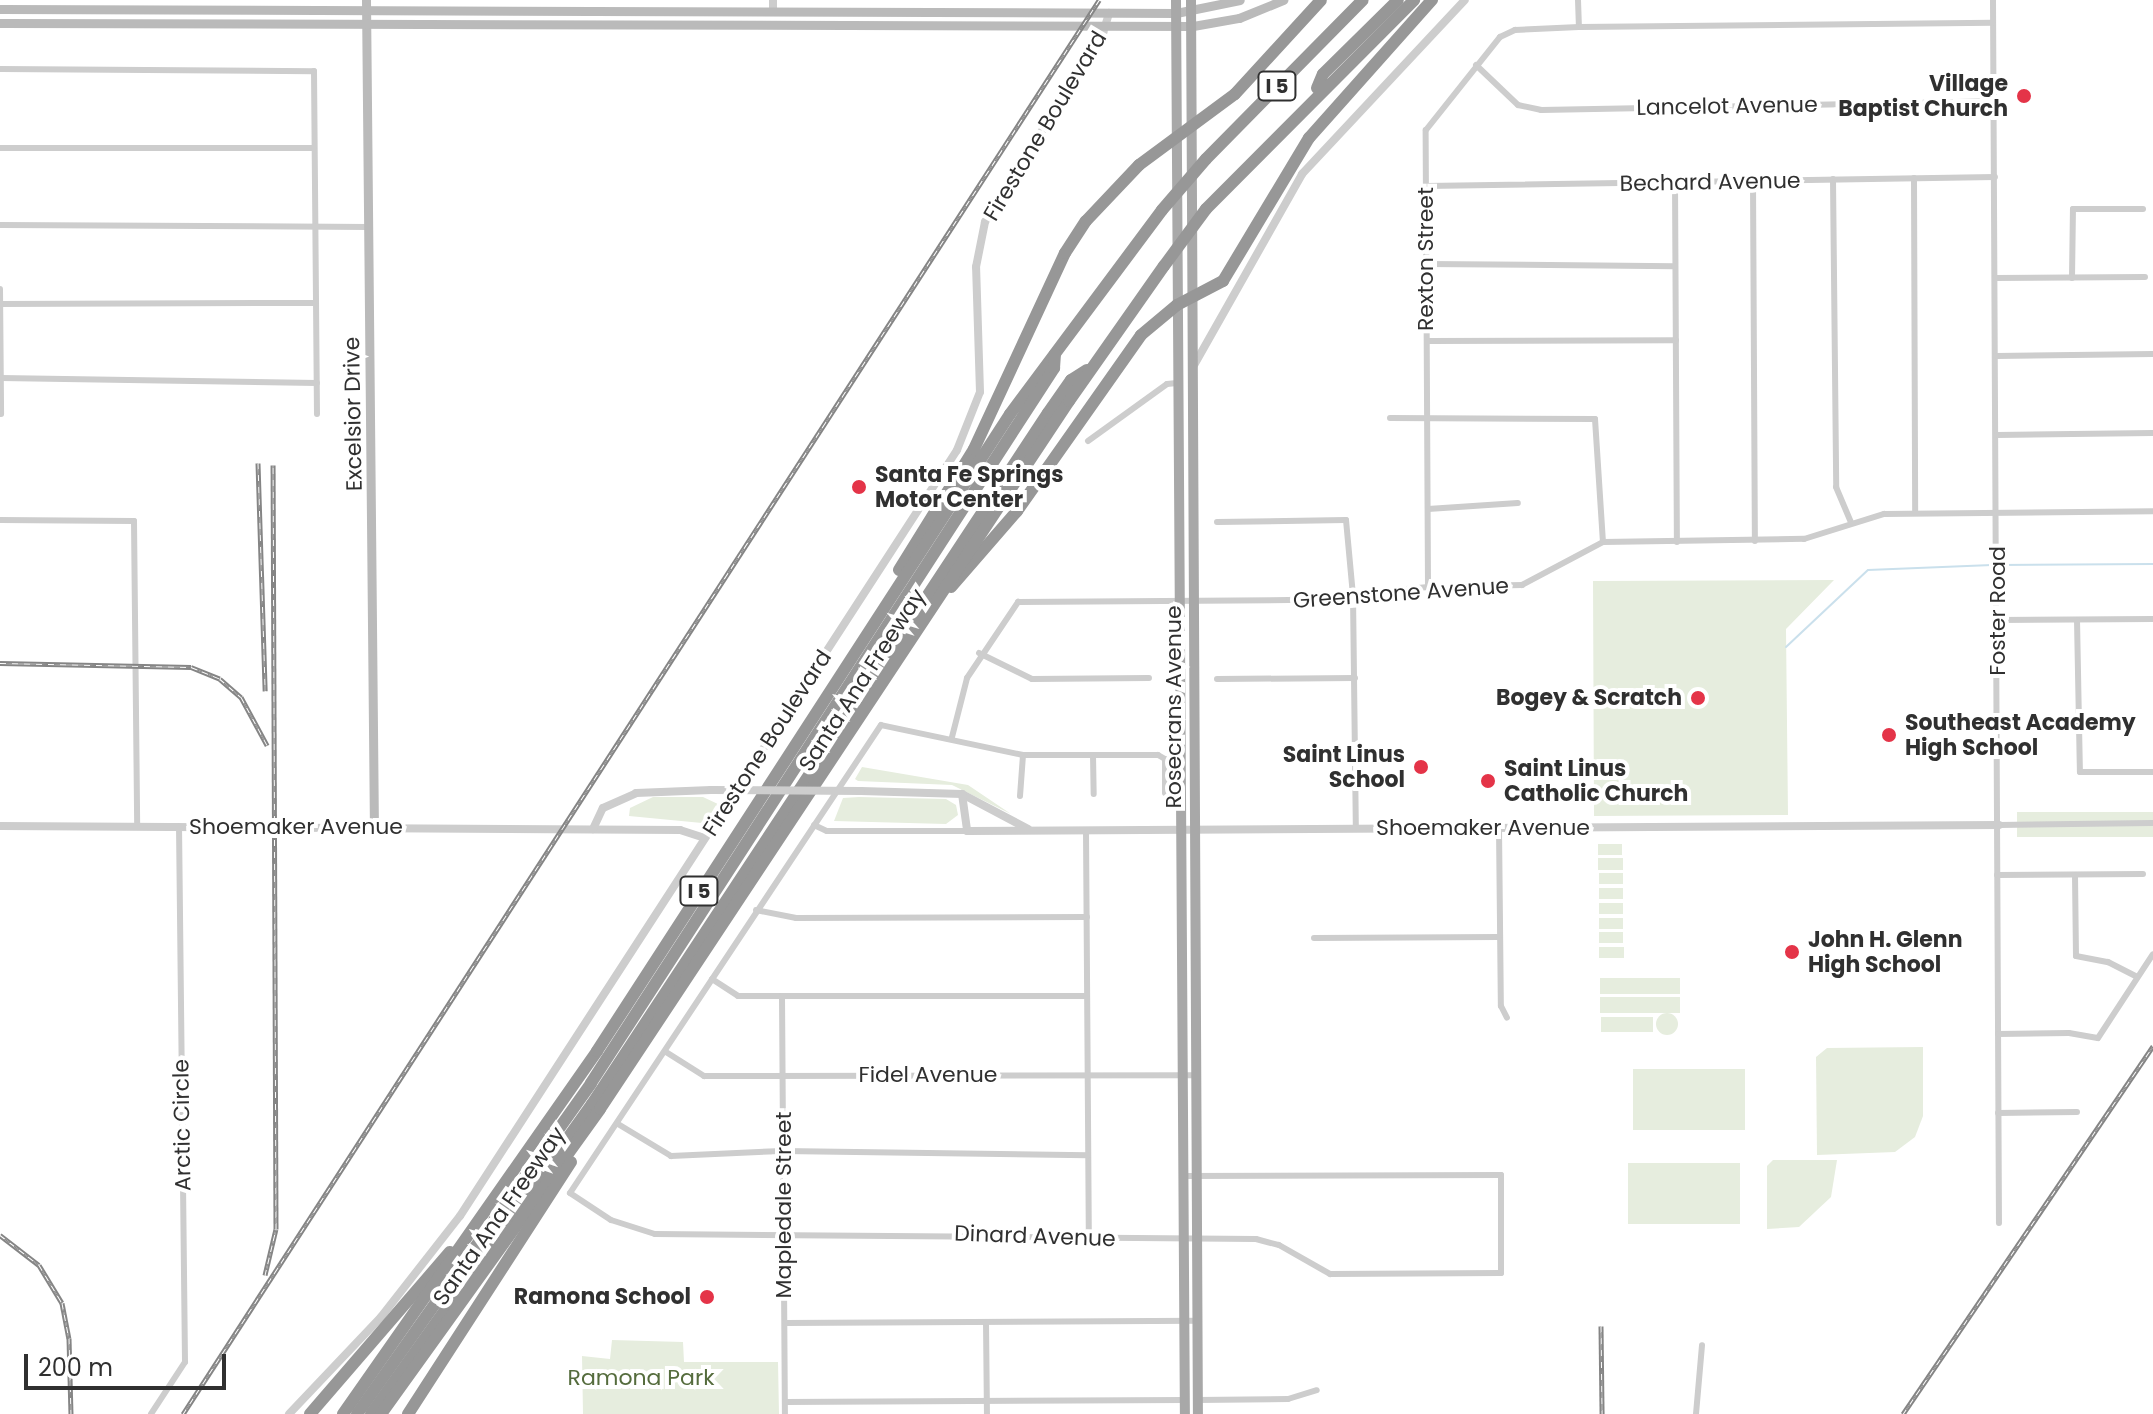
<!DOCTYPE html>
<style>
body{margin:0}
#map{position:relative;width:2153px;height:1414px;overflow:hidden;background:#fff;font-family:Poppins,sans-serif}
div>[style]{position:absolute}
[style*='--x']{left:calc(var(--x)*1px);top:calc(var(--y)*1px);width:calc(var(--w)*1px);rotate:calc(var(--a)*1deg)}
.green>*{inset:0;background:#e6edde;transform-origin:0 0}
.round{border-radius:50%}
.stream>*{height:2px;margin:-1px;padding:0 1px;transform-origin:1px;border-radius:1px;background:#cae0ec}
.minor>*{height:6px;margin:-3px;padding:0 3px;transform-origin:3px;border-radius:3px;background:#cdcdcd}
.tertiary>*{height:8px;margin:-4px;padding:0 4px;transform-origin:4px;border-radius:4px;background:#cdcdcd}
.secondary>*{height:9px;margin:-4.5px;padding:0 4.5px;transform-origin:4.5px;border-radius:4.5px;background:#bababa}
.primary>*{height:10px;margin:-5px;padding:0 5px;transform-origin:5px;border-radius:5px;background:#a8a8a8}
.motorway>*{height:12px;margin:-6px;padding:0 6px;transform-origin:6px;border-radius:6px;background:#979797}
.rail>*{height:5px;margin-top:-2.5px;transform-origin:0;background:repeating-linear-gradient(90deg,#fff 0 6px,#858585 0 12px);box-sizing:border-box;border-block:2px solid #858585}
.tertiary-bridge>*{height:8px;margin:-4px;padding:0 4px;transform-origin:4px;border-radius:4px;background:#cdcdcd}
.motorway-bridge>*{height:12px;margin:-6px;padding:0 6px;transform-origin:6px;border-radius:6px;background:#979797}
.dots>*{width:22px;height:22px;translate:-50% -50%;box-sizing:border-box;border:4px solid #fff;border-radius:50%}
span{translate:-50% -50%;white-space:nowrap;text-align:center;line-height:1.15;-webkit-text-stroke:8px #fff;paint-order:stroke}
.shield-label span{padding:2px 6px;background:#fff;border:2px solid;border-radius:6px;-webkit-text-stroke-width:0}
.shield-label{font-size:20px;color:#303030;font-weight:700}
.poi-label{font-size:22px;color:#303030;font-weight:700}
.right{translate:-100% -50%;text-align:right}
.left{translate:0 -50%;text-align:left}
.street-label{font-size:22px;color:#303030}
.park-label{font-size:22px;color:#556c3d}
.scale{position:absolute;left:24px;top:1354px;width:202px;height:36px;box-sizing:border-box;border:4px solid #303030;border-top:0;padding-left:10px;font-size:24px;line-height:28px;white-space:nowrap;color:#303030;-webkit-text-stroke:6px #fff;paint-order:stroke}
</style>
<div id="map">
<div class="green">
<div style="clip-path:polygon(1834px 580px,1786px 629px,1788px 815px,1594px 816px,1593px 581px)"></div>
<div style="clip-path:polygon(862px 767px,968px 785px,1011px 814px,952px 785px,858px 781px,855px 779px)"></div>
<div style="clip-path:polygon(653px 797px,703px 797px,720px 805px,702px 823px,629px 816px,630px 808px)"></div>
<div style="clip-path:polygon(859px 797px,946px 799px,956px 805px,958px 815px,946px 824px,834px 821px,843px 798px)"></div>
<div style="left:2017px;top:812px;width:136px;height:25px"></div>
<div style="left:1598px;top:844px;width:24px;height:11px"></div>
<div style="left:1623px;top:858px;width:12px;height:25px;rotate:90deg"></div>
<div style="left:1599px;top:873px;width:24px;height:11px"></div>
<div style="left:1599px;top:888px;width:24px;height:11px"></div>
<div style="left:1599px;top:903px;width:24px;height:11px"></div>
<div style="left:1599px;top:918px;width:24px;height:11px"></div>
<div style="left:1599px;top:932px;width:24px;height:11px"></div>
<div style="left:1599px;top:947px;width:25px;height:11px"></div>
<div style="left:1680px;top:978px;width:16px;height:80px;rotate:90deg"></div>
<div style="left:1680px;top:997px;width:16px;height:80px;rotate:90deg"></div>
<div class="round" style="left:1656px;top:1013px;width:22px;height:22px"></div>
<div style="left:1601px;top:1017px;width:52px;height:15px"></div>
<div style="clip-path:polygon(1923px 1047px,1923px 1116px,1915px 1137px,1895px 1152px,1817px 1155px,1816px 1057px,1827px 1048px)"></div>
<div style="left:1745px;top:1069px;width:61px;height:112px;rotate:90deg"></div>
<div style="clip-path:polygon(1773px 1160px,1837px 1160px,1831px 1197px,1799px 1227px,1767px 1229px,1767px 1166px)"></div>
<div style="left:1740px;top:1163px;width:61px;height:112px;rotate:90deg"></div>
<div style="clip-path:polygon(612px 1340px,683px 1342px,684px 1362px,778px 1362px,779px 1414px,583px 1414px,582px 1356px,610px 1359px)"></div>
</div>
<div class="stream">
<div style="--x:1998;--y:565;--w:155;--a:-0.4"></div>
<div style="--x:1786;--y:647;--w:112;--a:-43.2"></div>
<div style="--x:1868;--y:570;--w:124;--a:-2.3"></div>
</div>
<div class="minor">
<div style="--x:1578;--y:0;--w:27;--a:88"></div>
<div style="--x:1993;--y:0;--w:1223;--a:89.72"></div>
<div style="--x:1476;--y:65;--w:58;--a:43.6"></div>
<div style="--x:1518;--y:105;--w:24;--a:12"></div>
<div style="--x:1541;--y:110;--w:453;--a:-1.1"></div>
<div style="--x:0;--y:69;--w:314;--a:0.4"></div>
<div style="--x:314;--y:71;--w:343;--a:89.5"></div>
<div style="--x:0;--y:148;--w:314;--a:0"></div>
<div style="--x:1914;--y:178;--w:335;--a:89.8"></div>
<div style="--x:1833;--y:179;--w:308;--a:89.4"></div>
<div style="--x:1836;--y:487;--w:38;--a:67"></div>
<div style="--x:1675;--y:180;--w:362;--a:89.7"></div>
<div style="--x:1753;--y:180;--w:361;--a:89.7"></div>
<div style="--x:1426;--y:186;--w:569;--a:-0.91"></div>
<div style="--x:0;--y:225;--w:369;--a:0.3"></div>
<div style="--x:1426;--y:264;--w:249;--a:0.5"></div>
<div style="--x:1995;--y:278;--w:150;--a:-0.4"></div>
<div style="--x:2072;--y:278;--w:69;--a:-89.2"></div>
<div style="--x:2073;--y:209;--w:70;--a:0"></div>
<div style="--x:0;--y:289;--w:125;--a:89.5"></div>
<div style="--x:0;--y:304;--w:316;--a:-0.2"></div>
<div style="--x:1427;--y:341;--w:249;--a:-0.2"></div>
<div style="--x:1996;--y:356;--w:157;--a:-0.7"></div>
<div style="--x:1;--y:378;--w:316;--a:0.9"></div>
<div style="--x:1390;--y:418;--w:205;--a:0.3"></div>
<div style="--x:1595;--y:419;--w:123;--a:86.3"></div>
<div style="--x:1997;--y:435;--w:156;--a:-0.7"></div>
<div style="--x:1088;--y:441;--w:97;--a:-35.8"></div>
<div style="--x:1167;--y:384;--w:10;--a:-6"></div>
<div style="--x:1428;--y:509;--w:90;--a:-3.8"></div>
<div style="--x:0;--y:520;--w:134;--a:0.4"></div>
<div style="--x:134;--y:521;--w:305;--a:89.4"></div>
<div style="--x:1217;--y:522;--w:129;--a:-0.9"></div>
<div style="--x:1346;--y:520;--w:75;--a:84.7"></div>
<div style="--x:1353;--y:595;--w:234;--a:89.3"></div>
<div style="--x:1428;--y:587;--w:457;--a:-90.3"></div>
<div style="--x:1426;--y:130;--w:119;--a:-51.5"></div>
<div style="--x:1500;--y:37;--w:17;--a:-25"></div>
<div style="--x:1515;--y:30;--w:64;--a:-2.7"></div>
<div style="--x:1579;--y:27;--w:414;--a:-0.6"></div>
<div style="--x:1998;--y:620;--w:155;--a:-0.4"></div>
<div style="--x:2077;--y:620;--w:152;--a:88.9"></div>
<div style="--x:2080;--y:772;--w:73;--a:0"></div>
<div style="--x:979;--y:653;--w:59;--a:26.1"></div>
<div style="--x:1032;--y:679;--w:117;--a:-0.5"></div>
<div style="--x:1217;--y:679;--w:138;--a:-0.4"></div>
<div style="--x:952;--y:737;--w:61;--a:-75.7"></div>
<div style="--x:967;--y:678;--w:92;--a:-56.1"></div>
<div style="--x:1018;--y:602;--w:271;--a:-0.4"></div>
<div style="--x:1289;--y:600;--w:140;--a:-5.3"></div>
<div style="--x:1428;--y:587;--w:94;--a:-1.2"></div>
<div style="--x:1522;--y:585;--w:92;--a:-28"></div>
<div style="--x:1603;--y:542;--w:201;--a:-0.9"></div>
<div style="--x:1804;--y:539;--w:84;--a:-17.4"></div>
<div style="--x:1884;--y:514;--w:269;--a:-0.6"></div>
<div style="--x:1093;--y:755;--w:39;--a:89"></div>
<div style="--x:1165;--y:793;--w:34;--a:-90"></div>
<div style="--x:1165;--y:759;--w:8;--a:-150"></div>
<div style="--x:1158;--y:755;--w:135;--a:180"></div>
<div style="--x:1023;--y:755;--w:145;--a:-168.1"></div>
<div style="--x:881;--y:725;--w:562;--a:123.61"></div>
<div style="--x:570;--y:1193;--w:49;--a:33.4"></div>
<div style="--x:611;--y:1220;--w:46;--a:17.7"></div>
<div style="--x:655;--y:1234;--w:601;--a:0.48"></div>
<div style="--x:1256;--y:1239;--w:24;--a:15"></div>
<div style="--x:1279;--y:1245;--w:59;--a:29.6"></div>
<div style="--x:1330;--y:1274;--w:171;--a:-0.3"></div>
<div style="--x:1501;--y:1273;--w:98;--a:-90"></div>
<div style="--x:1501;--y:1175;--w:318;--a:179.8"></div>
<div style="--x:1020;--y:796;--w:41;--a:-85.8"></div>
<div style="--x:814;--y:825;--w:14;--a:25"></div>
<div style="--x:827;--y:831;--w:140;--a:0"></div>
<div style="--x:1999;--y:825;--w:154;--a:-0.7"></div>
<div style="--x:1499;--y:828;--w:178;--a:89.4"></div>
<div style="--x:1501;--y:1006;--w:13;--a:63"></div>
<div style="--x:1086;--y:831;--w:405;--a:89.6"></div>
<div style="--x:1997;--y:875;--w:146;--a:-0.4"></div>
<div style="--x:2075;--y:875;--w:81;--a:89.3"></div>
<div style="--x:2076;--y:956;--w:33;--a:11"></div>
<div style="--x:2108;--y:962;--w:33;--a:27"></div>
<div style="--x:756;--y:910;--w:41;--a:11.3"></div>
<div style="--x:796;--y:918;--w:291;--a:-0.2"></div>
<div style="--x:1314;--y:938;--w:185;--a:-0.3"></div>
<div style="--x:712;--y:979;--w:31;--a:33"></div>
<div style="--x:738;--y:996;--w:349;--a:0"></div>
<div style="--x:782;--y:996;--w:418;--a:89.6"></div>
<div style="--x:1998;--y:1034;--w:71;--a:-0.8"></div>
<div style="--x:2069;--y:1033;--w:29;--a:10"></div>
<div style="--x:2098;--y:1038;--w:100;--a:-56.8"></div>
<div style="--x:666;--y:1052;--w:45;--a:32.3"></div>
<div style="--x:704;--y:1076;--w:492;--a:-0.1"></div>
<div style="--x:1998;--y:1113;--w:79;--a:-0.7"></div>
<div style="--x:618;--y:1124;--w:62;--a:31.1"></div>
<div style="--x:671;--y:1156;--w:112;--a:-2.6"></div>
<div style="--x:783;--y:1151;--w:305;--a:0.8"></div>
<div style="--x:986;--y:1322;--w:92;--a:89.4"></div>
<div style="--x:785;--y:1323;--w:413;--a:-0.3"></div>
<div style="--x:1197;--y:1400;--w:91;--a:-0.6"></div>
<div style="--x:1288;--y:1399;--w:30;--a:-17"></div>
<div style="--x:785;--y:1402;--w:401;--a:-0.3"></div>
<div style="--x:151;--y:1414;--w:62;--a:-56.8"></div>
<div style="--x:185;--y:1362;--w:536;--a:-90.64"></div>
<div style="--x:1696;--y:1414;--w:69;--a:-85"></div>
</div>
<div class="tertiary">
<div style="--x:773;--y:0;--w:10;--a:90"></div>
<div style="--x:1193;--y:367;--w:222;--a:-60.5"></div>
<div style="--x:1302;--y:174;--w:238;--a:-46.9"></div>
<div style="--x:861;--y:791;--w:101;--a:1.7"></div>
<div style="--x:962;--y:794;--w:75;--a:27.9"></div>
<div style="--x:962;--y:794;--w:37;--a:82"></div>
<div style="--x:967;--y:831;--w:1032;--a:-0.33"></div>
<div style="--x:0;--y:826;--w:680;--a:0.34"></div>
<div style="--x:680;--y:830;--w:26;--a:18"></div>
<div style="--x:593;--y:829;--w:23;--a:-65"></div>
<div style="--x:603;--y:808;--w:36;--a:-24"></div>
<div style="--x:636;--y:793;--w:75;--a:-2.3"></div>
<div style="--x:289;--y:1414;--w:134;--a:-46.5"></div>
<div style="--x:381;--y:1317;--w:128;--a:-52"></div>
<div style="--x:460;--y:1216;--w:913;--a:-57.02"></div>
<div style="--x:957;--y:450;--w:62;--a:-68.4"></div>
<div style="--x:980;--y:392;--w:125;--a:-91.8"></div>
<div style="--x:976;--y:267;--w:46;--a:-78.7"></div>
<div style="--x:985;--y:222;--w:223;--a:-58"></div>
<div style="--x:1103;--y:33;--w:21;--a:-73"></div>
</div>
<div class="secondary">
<div style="--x:366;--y:0;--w:827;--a:89.45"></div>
<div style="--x:0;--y:9;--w:1176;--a:0.19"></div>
<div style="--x:1176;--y:13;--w:65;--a:-11.5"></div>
<div style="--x:0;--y:23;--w:1193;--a:0.14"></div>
<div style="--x:1193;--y:26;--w:47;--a:-9.9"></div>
<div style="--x:1239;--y:18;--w:48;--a:-22.2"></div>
</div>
<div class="primary">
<div style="--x:1176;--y:0;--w:1414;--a:89.64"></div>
<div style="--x:1191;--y:0;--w:1414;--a:89.72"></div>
</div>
<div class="motorway">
<div style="--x:1317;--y:88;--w:15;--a:-67"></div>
<div style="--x:1323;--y:74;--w:105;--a:-44.6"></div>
<div style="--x:1206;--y:159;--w:223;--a:-45.4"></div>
<div style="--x:1206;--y:209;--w:295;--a:-45.1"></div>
<div style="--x:899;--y:570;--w:142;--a:-58.2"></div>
<div style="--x:974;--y:449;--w:216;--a:-65.1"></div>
<div style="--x:1065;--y:253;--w:38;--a:-57"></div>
<div style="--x:1086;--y:221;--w:77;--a:-46.6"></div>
<div style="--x:1139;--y:165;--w:119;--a:-36.5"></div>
<div style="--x:1235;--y:94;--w:127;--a:-47.5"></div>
<div style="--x:951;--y:587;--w:101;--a:-49"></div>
<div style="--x:1017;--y:511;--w:215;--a:-54.8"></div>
<div style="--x:1141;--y:335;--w:47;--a:-39.8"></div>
<div style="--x:1177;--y:305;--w:52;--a:-27.6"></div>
<div style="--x:1223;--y:281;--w:167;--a:-59"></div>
<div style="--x:1309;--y:138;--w:185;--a:-48.3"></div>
<div style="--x:310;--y:1414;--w:214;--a:-49.2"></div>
<div style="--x:343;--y:1414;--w:443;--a:-55"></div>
<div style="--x:597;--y:1051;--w:759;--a:-57.04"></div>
<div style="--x:1010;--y:414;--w:254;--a:-53.3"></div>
<div style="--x:357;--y:1414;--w:405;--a:-54.7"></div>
<div style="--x:591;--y:1083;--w:852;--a:-57.07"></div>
<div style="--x:1054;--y:368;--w:14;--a:-86"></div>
<div style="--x:371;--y:1414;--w:381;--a:-54.5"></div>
<div style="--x:592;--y:1104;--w:828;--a:-56.58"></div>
<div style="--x:1048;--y:413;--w:40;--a:-55.1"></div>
<div style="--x:1071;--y:380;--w:19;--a:-32"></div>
<div style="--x:381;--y:1414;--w:375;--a:-54.3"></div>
<div style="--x:600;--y:1109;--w:849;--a:-56.48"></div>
<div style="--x:1069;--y:401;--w:165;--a:-54.9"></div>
<div style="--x:408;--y:1414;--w:300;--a:-57.1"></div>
</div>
<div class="rail">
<div style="--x:258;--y:463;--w:228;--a:88.2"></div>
<div style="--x:0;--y:663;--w:191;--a:1.2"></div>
<div style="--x:191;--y:667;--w:31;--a:22"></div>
<div style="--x:220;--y:679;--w:28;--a:41"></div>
<div style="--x:241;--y:697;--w:55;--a:61.6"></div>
<div style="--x:0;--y:1235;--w:49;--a:37.6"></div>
<div style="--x:39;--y:1265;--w:44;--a:58.8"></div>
<div style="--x:62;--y:1303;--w:36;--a:79"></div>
<div style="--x:69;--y:1338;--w:76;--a:88.5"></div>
<div style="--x:265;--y:1275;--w:47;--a:-76.6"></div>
<div style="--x:276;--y:1229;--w:764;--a:-90.22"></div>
<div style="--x:1601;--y:1326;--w:88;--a:89.3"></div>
<div style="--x:183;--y:1414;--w:1685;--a:-57.06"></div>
<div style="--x:1903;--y:1414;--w:445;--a:-55.8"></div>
</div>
<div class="tertiary-bridge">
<div style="--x:711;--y:790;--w:150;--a:0.4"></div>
</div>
<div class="motorway-bridge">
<div style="--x:1162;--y:210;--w:67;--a:-49.2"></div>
<div style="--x:1164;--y:266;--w:71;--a:-53.6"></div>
</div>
<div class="dots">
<div style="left:2024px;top:96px;background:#e43448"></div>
<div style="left:859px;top:487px;background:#e43448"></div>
<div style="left:1698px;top:698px;background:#e43448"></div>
<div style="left:1889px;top:735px;background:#e43448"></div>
<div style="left:1421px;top:767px;background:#e43448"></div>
<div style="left:1488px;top:781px;background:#e43448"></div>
<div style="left:1792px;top:952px;background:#e43448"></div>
<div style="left:707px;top:1297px;background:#e43448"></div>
</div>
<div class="shield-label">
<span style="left:1277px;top:86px">I 5</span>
<span style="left:699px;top:891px">I 5</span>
</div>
<div class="poi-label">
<span class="right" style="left:2008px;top:96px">Village<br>Baptist Church</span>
<span class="left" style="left:875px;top:487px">Santa Fe Springs<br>Motor Center</span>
<span class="right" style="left:1682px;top:698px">Bogey &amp; Scratch</span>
<span class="left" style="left:1905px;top:735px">Southeast Academy<br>High School</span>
<span class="right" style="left:1405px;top:767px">Saint Linus<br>School</span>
<span class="left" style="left:1504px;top:781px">Saint Linus<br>Catholic Church</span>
<span class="left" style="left:1808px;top:952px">John H. Glenn<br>High School</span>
<span class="right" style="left:691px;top:1297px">Ramona School</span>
</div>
<div class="street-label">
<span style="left:1727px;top:106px;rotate:-1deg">Lancelot Avenue</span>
<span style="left:1045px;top:126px;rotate:-59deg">Firestone Boulevard</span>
<span style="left:1710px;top:182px;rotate:-1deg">Bechard Avenue</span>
<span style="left:1426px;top:259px;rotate:-90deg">Rexton Street</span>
<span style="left:353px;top:414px;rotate:-91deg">Excelsior Drive</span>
<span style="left:1401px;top:593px;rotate:-4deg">Greenstone Avenue</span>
<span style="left:1998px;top:611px;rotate:-90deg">Foster Road</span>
<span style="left:862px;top:680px;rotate:-57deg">Santa Ana Freeway</span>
<span style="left:1174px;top:707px;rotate:-90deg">Rosecrans Avenue</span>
<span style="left:767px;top:743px;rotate:-57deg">Firestone Boulevard</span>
<span style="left:296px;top:827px">Shoemaker Avenue</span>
<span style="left:1483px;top:828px">Shoemaker Avenue</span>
<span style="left:928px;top:1075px">Fidel Avenue</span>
<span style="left:182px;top:1125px;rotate:-91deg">Arctic Circle</span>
<span style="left:784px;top:1205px;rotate:-90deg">Mapledale Street</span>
<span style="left:499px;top:1216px;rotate:-55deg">Santa Ana Freeway</span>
<span style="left:1035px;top:1236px;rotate:2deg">Dinard Avenue</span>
</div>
<div class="park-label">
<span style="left:641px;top:1378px">Ramona Park</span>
</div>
<div class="scale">200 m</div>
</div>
